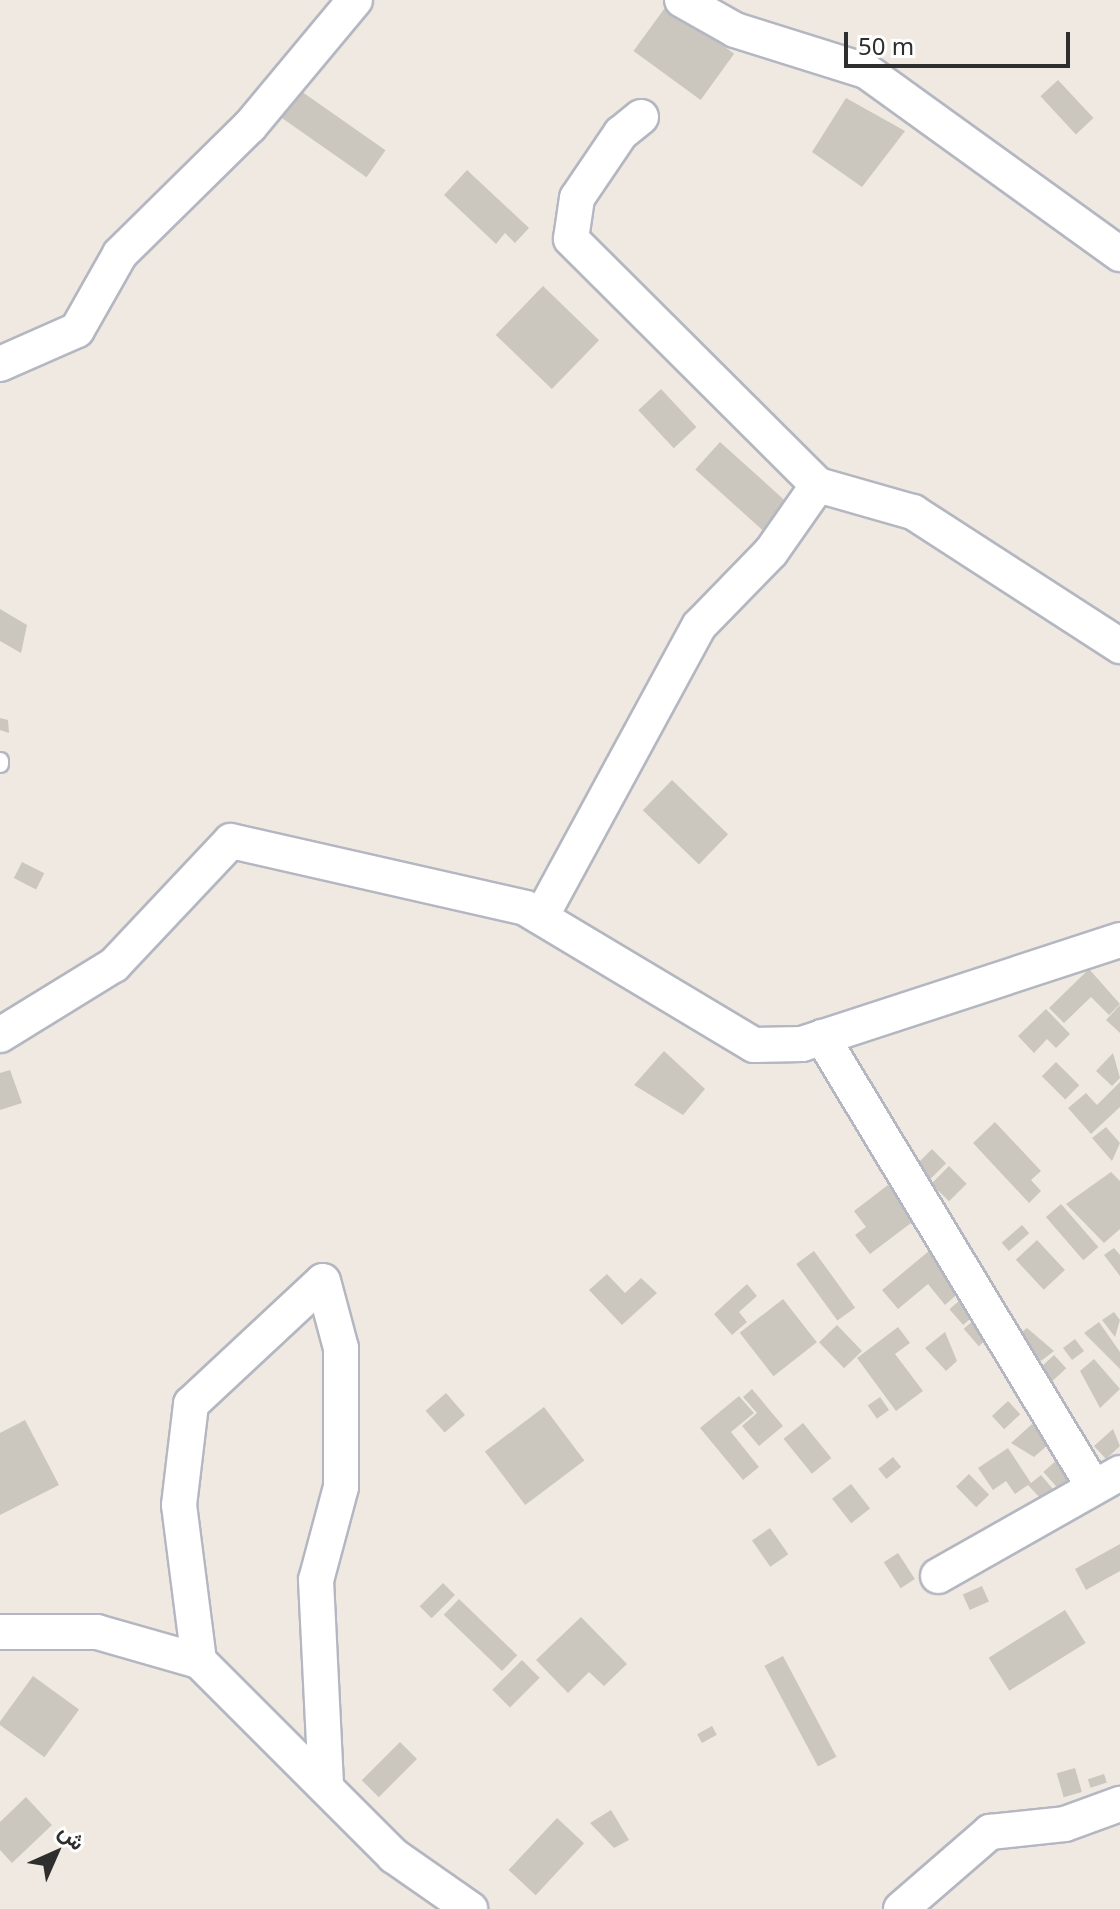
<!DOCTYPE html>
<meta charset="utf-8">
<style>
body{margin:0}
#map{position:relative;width:1120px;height:1909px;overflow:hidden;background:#efe9e1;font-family:"Noto Sans",Vazirmatn,sans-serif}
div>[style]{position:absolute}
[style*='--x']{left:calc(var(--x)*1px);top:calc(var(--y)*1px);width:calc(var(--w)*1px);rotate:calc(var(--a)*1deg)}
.building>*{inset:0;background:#cbc7bf;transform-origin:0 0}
.roads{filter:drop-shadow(2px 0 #b4b7c1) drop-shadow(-2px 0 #b4b7c1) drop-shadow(0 2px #b4b7c1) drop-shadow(0 -2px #b4b7c1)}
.lane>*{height:16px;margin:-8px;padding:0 8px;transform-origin:8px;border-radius:8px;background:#fff}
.street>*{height:34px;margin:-17px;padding:0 17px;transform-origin:17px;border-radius:17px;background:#fff}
span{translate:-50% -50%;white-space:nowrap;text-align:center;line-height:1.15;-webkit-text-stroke:7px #fff;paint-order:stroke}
.north{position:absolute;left:16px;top:1813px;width:80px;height:80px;-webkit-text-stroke:6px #fff;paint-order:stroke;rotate:45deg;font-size:22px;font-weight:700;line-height:32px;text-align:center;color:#2e2e2e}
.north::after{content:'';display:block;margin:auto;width:28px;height:36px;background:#2e2e2e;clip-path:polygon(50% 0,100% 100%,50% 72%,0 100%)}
.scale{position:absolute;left:844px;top:32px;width:226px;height:36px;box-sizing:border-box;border:4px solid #2e2e2e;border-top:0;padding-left:10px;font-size:24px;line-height:28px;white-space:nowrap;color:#2e2e2e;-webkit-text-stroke:6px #fff;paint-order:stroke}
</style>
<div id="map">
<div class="building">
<div style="left:667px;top:5px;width:83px;height:57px;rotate:36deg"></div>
<div style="left:1058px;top:80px;width:52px;height:24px;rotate:47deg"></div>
<div style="left:288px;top:82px;width:119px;height:33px;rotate:35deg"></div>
<div style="clip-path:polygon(846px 98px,905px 131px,862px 187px,812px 152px)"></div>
<div style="clip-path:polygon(467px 170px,529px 228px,515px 243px,505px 233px,496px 244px,444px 195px)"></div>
<div style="left:543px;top:286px;width:78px;height:68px;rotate:44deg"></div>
<div style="left:661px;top:389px;width:52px;height:31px;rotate:47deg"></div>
<div style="left:720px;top:442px;width:91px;height:37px;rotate:42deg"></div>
<div style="clip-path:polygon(0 609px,27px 625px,21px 653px,0 641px)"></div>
<div style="clip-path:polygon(0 718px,8px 720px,9px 733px,0 730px)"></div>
<div style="left:672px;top:780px;width:78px;height:42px;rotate:44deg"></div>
<div style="left:22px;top:862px;width:25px;height:18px;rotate:27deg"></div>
<div style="clip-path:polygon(1089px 969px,1120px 1004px,1109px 1015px,1091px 997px,1064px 1023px,1049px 1008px)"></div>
<div style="clip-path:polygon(1120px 1005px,1120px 1033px,1106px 1020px)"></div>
<div style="clip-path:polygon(1046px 1009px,1070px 1034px,1056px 1048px,1047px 1039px,1034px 1053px,1018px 1036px)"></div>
<div style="clip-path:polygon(664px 1051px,705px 1089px,683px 1115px,634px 1085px)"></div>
<div style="clip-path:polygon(1113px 1053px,1120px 1078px,1112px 1086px,1096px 1071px)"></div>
<div style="left:1056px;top:1062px;width:33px;height:20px;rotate:45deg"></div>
<div style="clip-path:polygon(10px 1070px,22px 1103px,0 1110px,0 1073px)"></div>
<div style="clip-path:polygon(1120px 1082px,1120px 1107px,1091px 1134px,1068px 1108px,1086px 1093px,1097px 1105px)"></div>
<div style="clip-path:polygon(995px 1122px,1041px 1171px,1031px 1180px,1041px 1191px,1029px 1203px,973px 1143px)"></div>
<div style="clip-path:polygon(1106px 1127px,1120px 1143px,1112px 1161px,1092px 1138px)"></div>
<div style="left:932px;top:1149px;width:20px;height:23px;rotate:45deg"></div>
<div style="left:949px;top:1166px;width:25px;height:25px;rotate:45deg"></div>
<div style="clip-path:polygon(1111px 1172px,1120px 1181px,1120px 1229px,1104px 1243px,1066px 1204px)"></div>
<div style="clip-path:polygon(888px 1185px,915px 1220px,870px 1254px,855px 1235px,866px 1227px,854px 1211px)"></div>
<div style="left:1061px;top:1204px;width:57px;height:20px;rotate:49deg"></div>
<div style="left:1022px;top:1225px;width:11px;height:27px;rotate:49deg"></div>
<div style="left:1037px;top:1240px;width:41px;height:29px;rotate:47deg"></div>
<div style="clip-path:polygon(1114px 1248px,1120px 1255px,1120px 1276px,1104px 1255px)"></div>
<div style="left:814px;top:1251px;width:70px;height:22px;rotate:54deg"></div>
<div style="clip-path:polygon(929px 1251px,962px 1290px,945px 1305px,928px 1284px,898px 1309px,882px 1290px)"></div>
<div style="clip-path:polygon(607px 1274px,625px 1293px,641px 1278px,657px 1293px,622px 1325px,589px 1290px)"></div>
<div style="clip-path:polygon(747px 1284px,757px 1296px,739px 1312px,747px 1322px,732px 1335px,714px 1314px)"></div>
<div style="left:783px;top:1299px;width:55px;height:55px;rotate:52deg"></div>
<div style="left:960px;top:1300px;width:21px;height:14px;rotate:49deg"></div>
<div style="clip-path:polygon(1114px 1312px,1120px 1320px,1115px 1337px,1102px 1320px)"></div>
<div style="left:975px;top:1319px;width:23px;height:15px;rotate:49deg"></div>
<div style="clip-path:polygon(1099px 1322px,1120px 1352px,1120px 1369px,1084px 1333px)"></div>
<div style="left:837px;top:1325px;width:36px;height:25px;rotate:46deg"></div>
<div style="clip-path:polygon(898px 1327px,910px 1343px,895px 1354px,923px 1391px,896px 1411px,857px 1358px)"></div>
<div style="clip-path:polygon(1027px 1328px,1054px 1351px,1041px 1361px,1019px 1334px)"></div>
<div style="clip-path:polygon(945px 1332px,957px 1361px,946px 1371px,925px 1348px)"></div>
<div style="left:1075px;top:1339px;width:15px;height:15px;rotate:53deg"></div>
<div style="left:1054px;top:1355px;width:18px;height:19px;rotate:47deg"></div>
<div style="clip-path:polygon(1094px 1359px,1120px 1389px,1100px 1408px,1080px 1371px)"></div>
<div style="clip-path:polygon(752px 1389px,783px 1426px,759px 1446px,742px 1426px,757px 1413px,743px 1397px)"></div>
<div style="left:446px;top:1393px;width:29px;height:27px;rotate:49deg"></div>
<div style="clip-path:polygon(739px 1396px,754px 1413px,731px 1432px,759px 1467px,743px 1480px,700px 1428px)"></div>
<div style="left:880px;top:1397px;width:16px;height:15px;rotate:55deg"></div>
<div style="left:1008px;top:1401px;width:18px;height:22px;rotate:47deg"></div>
<div style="left:544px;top:1407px;width:67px;height:74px;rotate:53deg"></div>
<div style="clip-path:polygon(25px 1420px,59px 1485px,0 1515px,0 1433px)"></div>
<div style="left:803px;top:1423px;width:45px;height:25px;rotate:51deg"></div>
<div style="clip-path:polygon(1032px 1424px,1049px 1444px,1034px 1457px,1011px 1443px)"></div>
<div style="clip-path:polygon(1113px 1429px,1120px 1446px,1106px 1459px,1094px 1446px)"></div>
<div style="clip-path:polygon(1008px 1448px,1031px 1483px,1041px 1475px,1053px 1489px,1041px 1499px,1028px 1485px,1015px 1494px,1006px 1481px,993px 1490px,978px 1468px)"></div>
<div style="left:893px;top:1457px;width:13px;height:19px;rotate:51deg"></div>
<div style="left:1059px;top:1458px;width:24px;height:21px;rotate:48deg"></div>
<div style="left:969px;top:1474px;width:29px;height:18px;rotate:46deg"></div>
<div style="left:851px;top:1484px;width:31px;height:24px;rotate:52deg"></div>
<div style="left:770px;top:1528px;width:32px;height:22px;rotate:55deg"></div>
<div style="clip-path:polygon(1120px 1544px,1120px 1571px,1086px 1590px,1075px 1569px)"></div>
<div style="left:898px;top:1553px;width:31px;height:17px;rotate:57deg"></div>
<div style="left:443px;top:1583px;width:17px;height:33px;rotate:45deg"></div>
<div style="left:982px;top:1586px;width:17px;height:21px;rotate:66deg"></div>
<div style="left:459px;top:1599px;width:81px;height:22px;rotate:44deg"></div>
<div style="left:1065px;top:1610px;width:39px;height:90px;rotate:58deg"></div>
<div style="clip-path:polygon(581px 1617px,627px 1664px,604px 1686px,589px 1672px,568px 1693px,536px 1660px)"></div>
<div style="left:783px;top:1656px;width:114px;height:21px;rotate:62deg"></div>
<div style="left:522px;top:1660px;width:25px;height:42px;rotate:45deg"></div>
<div style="left:33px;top:1676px;width:57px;height:59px;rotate:36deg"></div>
<div style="left:712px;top:1726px;width:10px;height:17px;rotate:61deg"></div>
<div style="left:400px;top:1742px;width:24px;height:54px;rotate:45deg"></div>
<div style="left:1075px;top:1768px;width:25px;height:19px;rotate:74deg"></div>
<div style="left:1104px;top:1774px;width:9px;height:17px;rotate:72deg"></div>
<div style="clip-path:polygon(26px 1797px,52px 1825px,12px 1863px,0 1850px,0 1822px)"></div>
<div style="clip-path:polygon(611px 1810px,629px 1840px,614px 1848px,590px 1823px)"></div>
<div style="left:557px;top:1818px;width:37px;height:71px;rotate:43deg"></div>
</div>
<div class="roads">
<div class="lane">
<div style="--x:0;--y:761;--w:3;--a:90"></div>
</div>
<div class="street">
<div style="--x:682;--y:0;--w:61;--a:29.5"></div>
<div style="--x:735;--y:30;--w:137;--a:17.4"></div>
<div style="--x:866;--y:71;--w:313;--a:35.8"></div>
<div style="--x:641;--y:117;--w:26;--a:141"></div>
<div style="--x:621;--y:133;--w:78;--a:124.1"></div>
<div style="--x:577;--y:198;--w:41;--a:98.3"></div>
<div style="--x:571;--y:239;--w:349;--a:44.9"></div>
<div style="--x:818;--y:485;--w:99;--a:15.9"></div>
<div style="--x:913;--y:512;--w:247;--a:32.9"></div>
<div style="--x:0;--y:364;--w:84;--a:-23.8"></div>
<div style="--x:77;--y:330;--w:87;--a:-60.5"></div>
<div style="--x:120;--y:254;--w:182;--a:-44.6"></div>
<div style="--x:250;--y:126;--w:164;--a:-50.2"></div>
<div style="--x:541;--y:917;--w:331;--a:-61.5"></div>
<div style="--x:699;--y:626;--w:103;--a:-45.8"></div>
<div style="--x:771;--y:552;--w:82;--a:-55"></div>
<div style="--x:0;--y:1035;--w:134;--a:-31.6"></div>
<div style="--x:114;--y:965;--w:170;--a:-46.7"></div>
<div style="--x:231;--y:841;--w:302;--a:12.8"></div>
<div style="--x:525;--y:908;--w:267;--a:30.9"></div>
<div style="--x:754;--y:1045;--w:48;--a:-1.2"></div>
<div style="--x:802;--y:1044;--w:335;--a:-18.1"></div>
<div style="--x:822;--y:1037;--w:524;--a:58.89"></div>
<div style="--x:938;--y:1576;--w:209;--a:-29.5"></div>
<div style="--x:0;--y:1632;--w:97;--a:0"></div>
<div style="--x:97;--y:1632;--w:106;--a:15.9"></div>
<div style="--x:199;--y:1661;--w:276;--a:45"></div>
<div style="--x:394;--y:1856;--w:93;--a:34.9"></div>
<div style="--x:199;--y:1661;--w:157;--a:-97.3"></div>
<div style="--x:179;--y:1505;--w:102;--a:-83.2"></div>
<div style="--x:191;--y:1404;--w:180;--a:-43"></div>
<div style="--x:323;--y:1281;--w:69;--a:75"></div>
<div style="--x:341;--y:1348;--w:139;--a:90"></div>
<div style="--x:341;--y:1487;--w:96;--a:105"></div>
<div style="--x:316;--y:1580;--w:207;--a:87.2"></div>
<div style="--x:901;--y:1909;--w:118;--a:-40.9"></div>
<div style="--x:990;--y:1832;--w:75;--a:-6.1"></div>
<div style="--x:1065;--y:1824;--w:59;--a:-20"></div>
</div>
</div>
<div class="north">ش</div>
<div class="scale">50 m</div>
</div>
